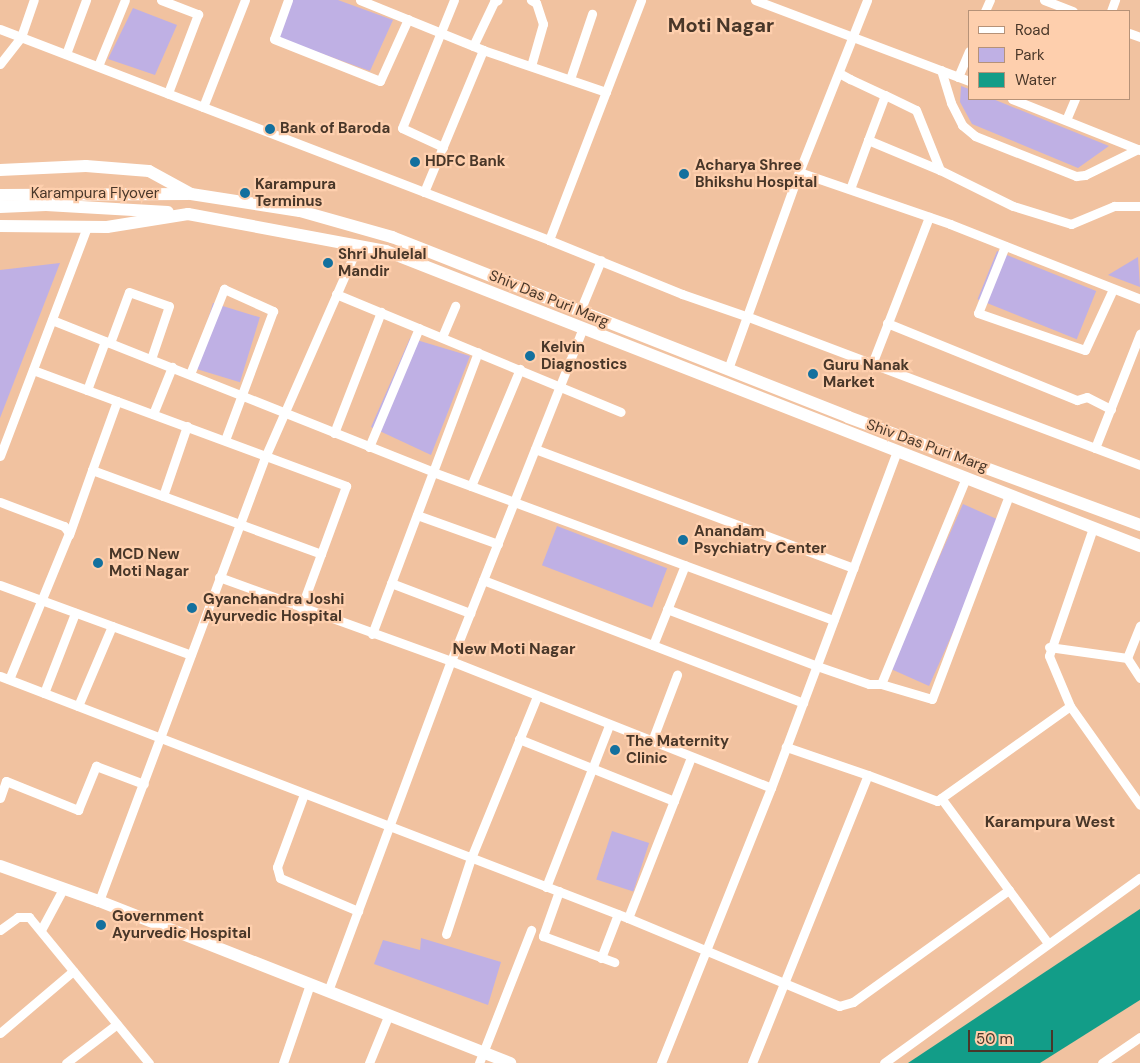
<!DOCTYPE html>
<style>
body{margin:0}
#map{position:relative;width:1140px;height:1063px;overflow:hidden;background:#f1c2a0;font-family:"DM Sans",sans-serif}
div>[style]{position:absolute}
[style*='--x']{left:calc(var(--x)*1px);top:calc(var(--y)*1px);width:calc(var(--w)*1px);rotate:calc(var(--a)*1deg)}
.green>*{inset:0;background:#bfb0e4;transform-origin:0 0}
.water>*{inset:0;background:#129d88}
.street>*{height:9px;margin:-4.5px;padding:0 4.5px;transform-origin:4.5px;border-radius:4.5px;background:#fff}
.secondary>*{height:12px;margin:-6px;padding:0 6px;transform-origin:6px;border-radius:6px;background:#fff}
.dots>*{width:14px;height:14px;translate:-50% -50%;box-sizing:border-box;border:2px solid #fecfad;border-radius:50%}
span{translate:-50% -50%;white-space:nowrap;text-align:center;line-height:1.15;-webkit-text-stroke:4.5px #fecfad;paint-order:stroke}
.poi-label{font-size:15px;color:#493729;font-weight:700}
.left{translate:0 -50%;text-align:left}
.street-label{font-size:15px;color:#493729}
.neighbourhood-label{font-size:16px;color:#493729;font-weight:700}
.district-label{font-size:20px;color:#493729;font-weight:700}
.legend{position:absolute;left:968px;top:10px;width:162px;height:90px;box-sizing:border-box;background:#fecfad;border:1px solid #b69278;margin:0;padding:6px 9px;list-style:none;font-size:15px;color:#493729}
.legend li{display:flex;align-items:center;gap:10px;height:25px}
.legend b{width:25px;border:1px solid #b69278}
.scale{position:absolute;left:968px;top:1030px;width:85px;height:22px;box-sizing:border-box;border:2px solid #493729;border-top:0;padding-left:6px;font-size:15px;line-height:18px;white-space:nowrap;color:#493729;-webkit-text-stroke:4px #fecfad;paint-order:stroke}
</style>
<div id="map">
<div class="green">
<div style="clip-path:polygon(290px 0,338px 0,393px 20px,370px 71px,278px 38px)"></div>
<div style="clip-path:polygon(133px 8px,177px 25px,155px 75px,108px 59px)"></div>
<div style="clip-path:polygon(961px 86px,969px 89px,969px 99px,993px 99px,1109px 146px,1078px 168px,972px 124px,960px 102px)"></div>
<div style="left:997px;top:251px;width:107px;height:52px;rotate:22deg"></div>
<div style="clip-path:polygon(1138px 257px,1140px 287px,1108px 275px)"></div>
<div style="clip-path:polygon(60px 263px,0 418px,0 270px)"></div>
<div style="left:213px;top:303px;width:49px;height:68px;rotate:17deg"></div>
<div style="clip-path:polygon(410px 338px,470px 356px,431px 455px,371px 427px)"></div>
<div style="left:963px;top:504px;width:43px;height:180px;rotate:24deg"></div>
<div style="left:557px;top:526px;width:118px;height:42px;rotate:21deg"></div>
<div style="left:612px;top:831px;width:39px;height:51px;rotate:18deg"></div>
<div style="clip-path:polygon(421px 938px,501px 962px,488px 1005px,374px 964px,383px 940px,420px 950px)"></div>
</div>
<div class="water">
<div style="clip-path:polygon(1140px 909px,1140px 1000px,1040px 1063px,908px 1063px)"></div>
</div>
<div class="street">
<div style="--x:161;--y:0;--w:40;--a:21"></div>
<div style="--x:198;--y:14;--w:85;--a:110.8"></div>
<div style="--x:288;--y:0;--w:41;--a:109.7"></div>
<div style="--x:274;--y:39;--w:114;--a:21.6"></div>
<div style="--x:380;--y:81;--w:68;--a:-65.7"></div>
<div style="--x:360;--y:0;--w:133;--a:22.1"></div>
<div style="--x:483;--y:50;--w:130;--a:18.9"></div>
<div style="--x:755;--y:0;--w:229;--a:20.7"></div>
<div style="--x:1044;--y:0;--w:31;--a:21"></div>
<div style="--x:985;--y:11;--w:12;--a:-66"></div>
<div style="--x:1111;--y:11;--w:12;--a:-70"></div>
<div style="--x:0;--y:29;--w:588;--a:21.02"></div>
<div style="--x:549;--y:240;--w:257;--a:-69"></div>
<div style="--x:1129;--y:33;--w:12;--a:20"></div>
<div style="--x:473;--y:46;--w:49;--a:-64.5"></div>
<div style="--x:494;--y:2;--w:4;--a:-27"></div>
<div style="--x:66;--y:54;--w:58;--a:-69.7"></div>
<div style="--x:0;--y:64;--w:34;--a:-52"></div>
<div style="--x:21;--y:37;--w:39;--a:-71"></div>
<div style="--x:98;--y:66;--w:71;--a:-67.8"></div>
<div style="--x:531;--y:66;--w:44;--a:-74.1"></div>
<div style="--x:543;--y:24;--w:22;--a:-108"></div>
<div style="--x:536;--y:3;--w:6;--a:-149"></div>
<div style="--x:941;--y:70;--w:34;--a:73"></div>
<div style="--x:951;--y:103;--w:25;--a:63"></div>
<div style="--x:962;--y:125;--w:17;--a:40"></div>
<div style="--x:975;--y:136;--w:109;--a:21.6"></div>
<div style="--x:1076;--y:176;--w:9;--a:-6"></div>
<div style="--x:1085;--y:175;--w:59;--a:-26.1"></div>
<div style="--x:839;--y:73;--w:13;--a:29"></div>
<div style="--x:850;--y:79;--w:38;--a:25"></div>
<div style="--x:885;--y:95;--w:34;--a:26"></div>
<div style="--x:916;--y:110;--w:65;--a:68.2"></div>
<div style="--x:940;--y:170;--w:78;--a:-157.4"></div>
<div style="--x:868;--y:140;--w:48;--a:-69.3"></div>
<div style="--x:958;--y:77;--w:28;--a:-67"></div>
<div style="--x:570;--y:79;--w:69;--a:-71.3"></div>
<div style="--x:1012;--y:99;--w:138;--a:21.7"></div>
<div style="--x:203;--y:107;--w:115;--a:-68.6"></div>
<div style="--x:1066;--y:120;--w:23;--a:-67"></div>
<div style="--x:443;--y:147;--w:45;--a:-155.1"></div>
<div style="--x:402;--y:128;--w:138;--a:-67.9"></div>
<div style="--x:940;--y:170;--w:81;--a:26.3"></div>
<div style="--x:1013;--y:206;--w:61;--a:17.2"></div>
<div style="--x:1071;--y:224;--w:47;--a:-22.7"></div>
<div style="--x:1114;--y:206;--w:26;--a:0"></div>
<div style="--x:799;--y:172;--w:160;--a:19"></div>
<div style="--x:950;--y:224;--w:204;--a:21.5"></div>
<div style="--x:850;--y:189;--w:52;--a:-69.8"></div>
<div style="--x:424;--y:192;--w:154;--a:-67.4"></div>
<div style="--x:549;--y:240;--w:144;--a:22.1"></div>
<div style="--x:682;--y:294;--w:68;--a:19"></div>
<div style="--x:746;--y:316;--w:421;--a:20.7"></div>
<div style="--x:1005;--y:246;--w:72;--a:111.9"></div>
<div style="--x:978;--y:313;--w:113;--a:19.1"></div>
<div style="--x:1085;--y:350;--w:67;--a:-65.3"></div>
<div style="--x:336;--y:294;--w:308;--a:22.5"></div>
<div style="--x:580;--y:311;--w:55;--a:-67.6"></div>
<div style="--x:52;--y:320;--w:410;--a:21.7"></div>
<div style="--x:433;--y:472;--w:427;--a:20.3"></div>
<div style="--x:887;--y:323;--w:205;--a:22.1"></div>
<div style="--x:1077;--y:400;--w:10;--a:-17"></div>
<div style="--x:1087;--y:397;--w:27;--a:27"></div>
<div style="--x:442;--y:337;--w:34;--a:-67"></div>
<div style="--x:110;--y:343;--w:54;--a:-69.6"></div>
<div style="--x:129;--y:292;--w:42;--a:19.3"></div>
<div style="--x:169;--y:306;--w:56;--a:108.8"></div>
<div style="--x:872;--y:364;--w:158;--a:-68.8"></div>
<div style="--x:728;--y:369;--w:209;--a:-70.2"></div>
<div style="--x:799;--y:172;--w:185;--a:-68.4"></div>
<div style="--x:33;--y:370;--w:334;--a:20.3"></div>
<div style="--x:346;--y:486;--w:130;--a:110.2"></div>
<div style="--x:190;--y:374;--w:92;--a:-68.2"></div>
<div style="--x:224;--y:289;--w:54;--a:24.2"></div>
<div style="--x:273;--y:311;--w:138;--a:110.4"></div>
<div style="--x:87;--y:390;--w:52;--a:-69.8"></div>
<div style="--x:117;--y:401;--w:73;--a:109.9"></div>
<div style="--x:92;--y:470;--w:244;--a:20.1"></div>
<div style="--x:153;--y:414;--w:51;--a:-68"></div>
<div style="--x:334;--y:433;--w:130;--a:-68.8"></div>
<div style="--x:369;--y:447;--w:129;--a:-67.2"></div>
<div style="--x:1095;--y:448;--w:123;--a:-68.5"></div>
<div style="--x:535;--y:449;--w:340;--a:20.5"></div>
<div style="--x:0;--y:456;--w:245;--a:-69.2"></div>
<div style="--x:471;--y:486;--w:127;--a:-67.3"></div>
<div style="--x:163;--y:496;--w:74;--a:-71.1"></div>
<div style="--x:0;--y:502;--w:68;--a:20.6"></div>
<div style="--x:64;--y:526;--w:9;--a:54"></div>
<div style="--x:69;--y:533;--w:158;--a:112.3"></div>
<div style="--x:417;--y:515;--w:86;--a:19.7"></div>
<div style="--x:1093;--y:528;--w:135;--a:109"></div>
<div style="--x:1049;--y:656;--w:54;--a:67.2"></div>
<div style="--x:1070;--y:706;--w:121;--a:54.7"></div>
<div style="--x:69;--y:535;--w:69;--a:-70.5"></div>
<div style="--x:219;--y:577;--w:247;--a:19.9"></div>
<div style="--x:451;--y:661;--w:344;--a:21.6"></div>
<div style="--x:483;--y:580;--w:343;--a:21"></div>
<div style="--x:391;--y:583;--w:85;--a:20.8"></div>
<div style="--x:0;--y:585;--w:203;--a:20.1"></div>
<div style="--x:667;--y:609;--w:160;--a:20.8"></div>
<div style="--x:817;--y:666;--w:55;--a:19.1"></div>
<div style="--x:869;--y:684;--w:12;--a:0"></div>
<div style="--x:881;--y:684;--w:223;--a:-67.6"></div>
<div style="--x:372;--y:634;--w:301;--a:-69.4"></div>
<div style="--x:653;--y:645;--w:86;--a:-68.2"></div>
<div style="--x:1049;--y:647;--w:79;--a:8"></div>
<div style="--x:1127;--y:658;--w:35;--a:-68"></div>
<div style="--x:1127;--y:658;--w:24;--a:57"></div>
<div style="--x:0;--y:676;--w:673;--a:21.07"></div>
<div style="--x:628;--y:918;--w:229;--a:22.6"></div>
<div style="--x:839;--y:1006;--w:15;--a:-16"></div>
<div style="--x:853;--y:1002;--w:192;--a:-35.7"></div>
<div style="--x:881;--y:684;--w:53;--a:16.4"></div>
<div style="--x:932;--y:699;--w:218;--a:-69.3"></div>
<div style="--x:44;--y:693;--w:86;--a:-68.8"></div>
<div style="--x:78;--y:706;--w:87;--a:-67"></div>
<div style="--x:519;--y:739;--w:167;--a:21.8"></div>
<div style="--x:652;--y:741;--w:71;--a:-69.3"></div>
<div style="--x:868;--y:775;--w:74;--a:20.6"></div>
<div style="--x:937;--y:801;--w:163;--a:-35.5"></div>
<div style="--x:304;--y:794;--w:78;--a:110.3"></div>
<div style="--x:277;--y:867;--w:11;--a:75"></div>
<div style="--x:280;--y:878;--w:85;--a:22.9"></div>
<div style="--x:0;--y:798;--w:18;--a:-71"></div>
<div style="--x:6;--y:781;--w:78;--a:21.9"></div>
<div style="--x:78;--y:810;--w:48;--a:-67.8"></div>
<div style="--x:96;--y:766;--w:51;--a:20.6"></div>
<div style="--x:941;--y:798;--w:180;--a:53.6"></div>
<div style="--x:546;--y:887;--w:174;--a:-68.7"></div>
<div style="--x:559;--y:891;--w:48;--a:109.6"></div>
<div style="--x:543;--y:936;--w:76;--a:20.1"></div>
<div style="--x:99;--y:901;--w:476;--a:-69.5"></div>
<div style="--x:266;--y:455;--w:229;--a:-66.3"></div>
<div style="--x:628;--y:918;--w:173;--a:-68.6"></div>
<div style="--x:0;--y:930;--w:22;--a:-36"></div>
<div style="--x:18;--y:917;--w:11;--a:0"></div>
<div style="--x:29;--y:917;--w:189;--a:50.6"></div>
<div style="--x:41;--y:930;--w:47;--a:-61.8"></div>
<div style="--x:446;--y:934;--w:80;--a:-71.8"></div>
<div style="--x:471;--y:858;--w:175;--a:-67.8"></div>
<div style="--x:601;--y:958;--w:47;--a:-68.9"></div>
<div style="--x:328;--y:991;--w:352;--a:-69.6"></div>
<div style="--x:451;--y:661;--w:358;--a:-68.4"></div>
<div style="--x:0;--y:1033;--w:96;--a:-40.3"></div>
<div style="--x:66;--y:1063;--w:64;--a:-37.4"></div>
<div style="--x:283;--y:1063;--w:83;--a:-71.1"></div>
<div style="--x:369;--y:1063;--w:53;--a:-67.8"></div>
<div style="--x:479;--y:1063;--w:143;--a:-68.6"></div>
<div style="--x:661;--y:1063;--w:296;--a:-68.2"></div>
<div style="--x:771;--y:788;--w:360;--a:-69.5"></div>
<div style="--x:752;--y:1063;--w:310;--a:-68.1"></div>
<div style="--x:868;--y:775;--w:87;--a:-161.1"></div>
<div style="--x:884;--y:1063;--w:316;--a:-35.9"></div>
<div style="--x:1102;--y:1063;--w:46;--a:-34.4"></div>
</div>
<div class="secondary">
<div style="--x:0;--y:170;--w:86;--a:-2.7"></div>
<div style="--x:86;--y:166;--w:63;--a:4.5"></div>
<div style="--x:149;--y:171;--w:48;--a:28.7"></div>
<div style="--x:191;--y:194;--w:110;--a:8.9"></div>
<div style="--x:300;--y:211;--w:96;--a:15.8"></div>
<div style="--x:392;--y:237;--w:490;--a:21.5"></div>
<div style="--x:848;--y:417;--w:311;--a:20.3"></div>
<div style="--x:0;--y:195;--w:188;--a:-0.3"></div>
<div style="--x:0;--y:207;--w:46;--a:-2.5"></div>
<div style="--x:46;--y:205;--w:122;--a:3.3"></div>
<div style="--x:0;--y:226;--w:107;--a:0.5"></div>
<div style="--x:107;--y:227;--w:82;--a:-9.1"></div>
<div style="--x:188;--y:214;--w:201;--a:10.6"></div>
<div style="--x:386;--y:251;--w:810;--a:21.37"></div>
<div style="--x:0;--y:866;--w:105;--a:19.5"></div>
<div style="--x:99;--y:901;--w:442;--a:21.5"></div>
</div>
<div class="dots">
<div style="left:270px;top:129px;background:#13709e"></div>
<div style="left:415px;top:162px;background:#13709e"></div>
<div style="left:684px;top:174px;background:#13709e"></div>
<div style="left:245px;top:193px;background:#13709e"></div>
<div style="left:328px;top:263px;background:#13709e"></div>
<div style="left:530px;top:356px;background:#13709e"></div>
<div style="left:813px;top:374px;background:#13709e"></div>
<div style="left:683px;top:540px;background:#13709e"></div>
<div style="left:98px;top:563px;background:#13709e"></div>
<div style="left:192px;top:608px;background:#13709e"></div>
<div style="left:615px;top:750px;background:#13709e"></div>
<div style="left:101px;top:925px;background:#13709e"></div>
</div>
<div class="poi-label">
<span class="left" style="left:280px;top:129px">Bank of Baroda</span>
<span class="left" style="left:425px;top:162px">HDFC Bank</span>
<span class="left" style="left:695px;top:174px">Acharya Shree<br>Bhikshu Hospital</span>
<span class="left" style="left:255px;top:193px">Karampura<br>Terminus</span>
<span class="left" style="left:338px;top:263px">Shri Jhulelal<br>Mandir</span>
<span class="left" style="left:541px;top:356px">Kelvin<br>Diagnostics</span>
<span class="left" style="left:823px;top:374px">Guru Nanak<br>Market</span>
<span class="left" style="left:694px;top:540px">Anandam<br>Psychiatry Center</span>
<span class="left" style="left:109px;top:563px">MCD New<br>Moti Nagar</span>
<span class="left" style="left:203px;top:608px">Gyanchandra Joshi<br>Ayurvedic Hospital</span>
<span class="left" style="left:626px;top:750px">The Maternity<br>Clinic</span>
<span class="left" style="left:112px;top:925px">Government<br>Ayurvedic Hospital</span>
</div>
<div class="street-label">
<span style="left:95px;top:194px">Karampura Flyover</span>
<span style="left:549px;top:299px;rotate:22deg">Shiv Das Puri Marg</span>
<span style="left:927px;top:446px;rotate:20deg">Shiv Das Puri Marg</span>
</div>
<div class="neighbourhood-label">
<span style="left:514px;top:649px">New Moti Nagar</span>
<span style="left:1050px;top:822px">Karampura West</span>
</div>
<div class="district-label">
<span style="left:721px;top:25px">Moti Nagar</span>
</div>
<ul class="legend">
<li><b style="height:6px;background:#fff"></b>Road</li>
<li><b style="height:14px;background:#bfb0e4"></b>Park</li>
<li><b style="height:14px;background:#129d88"></b>Water</li>
</ul>
<div class="scale">50 m</div>
</div>
